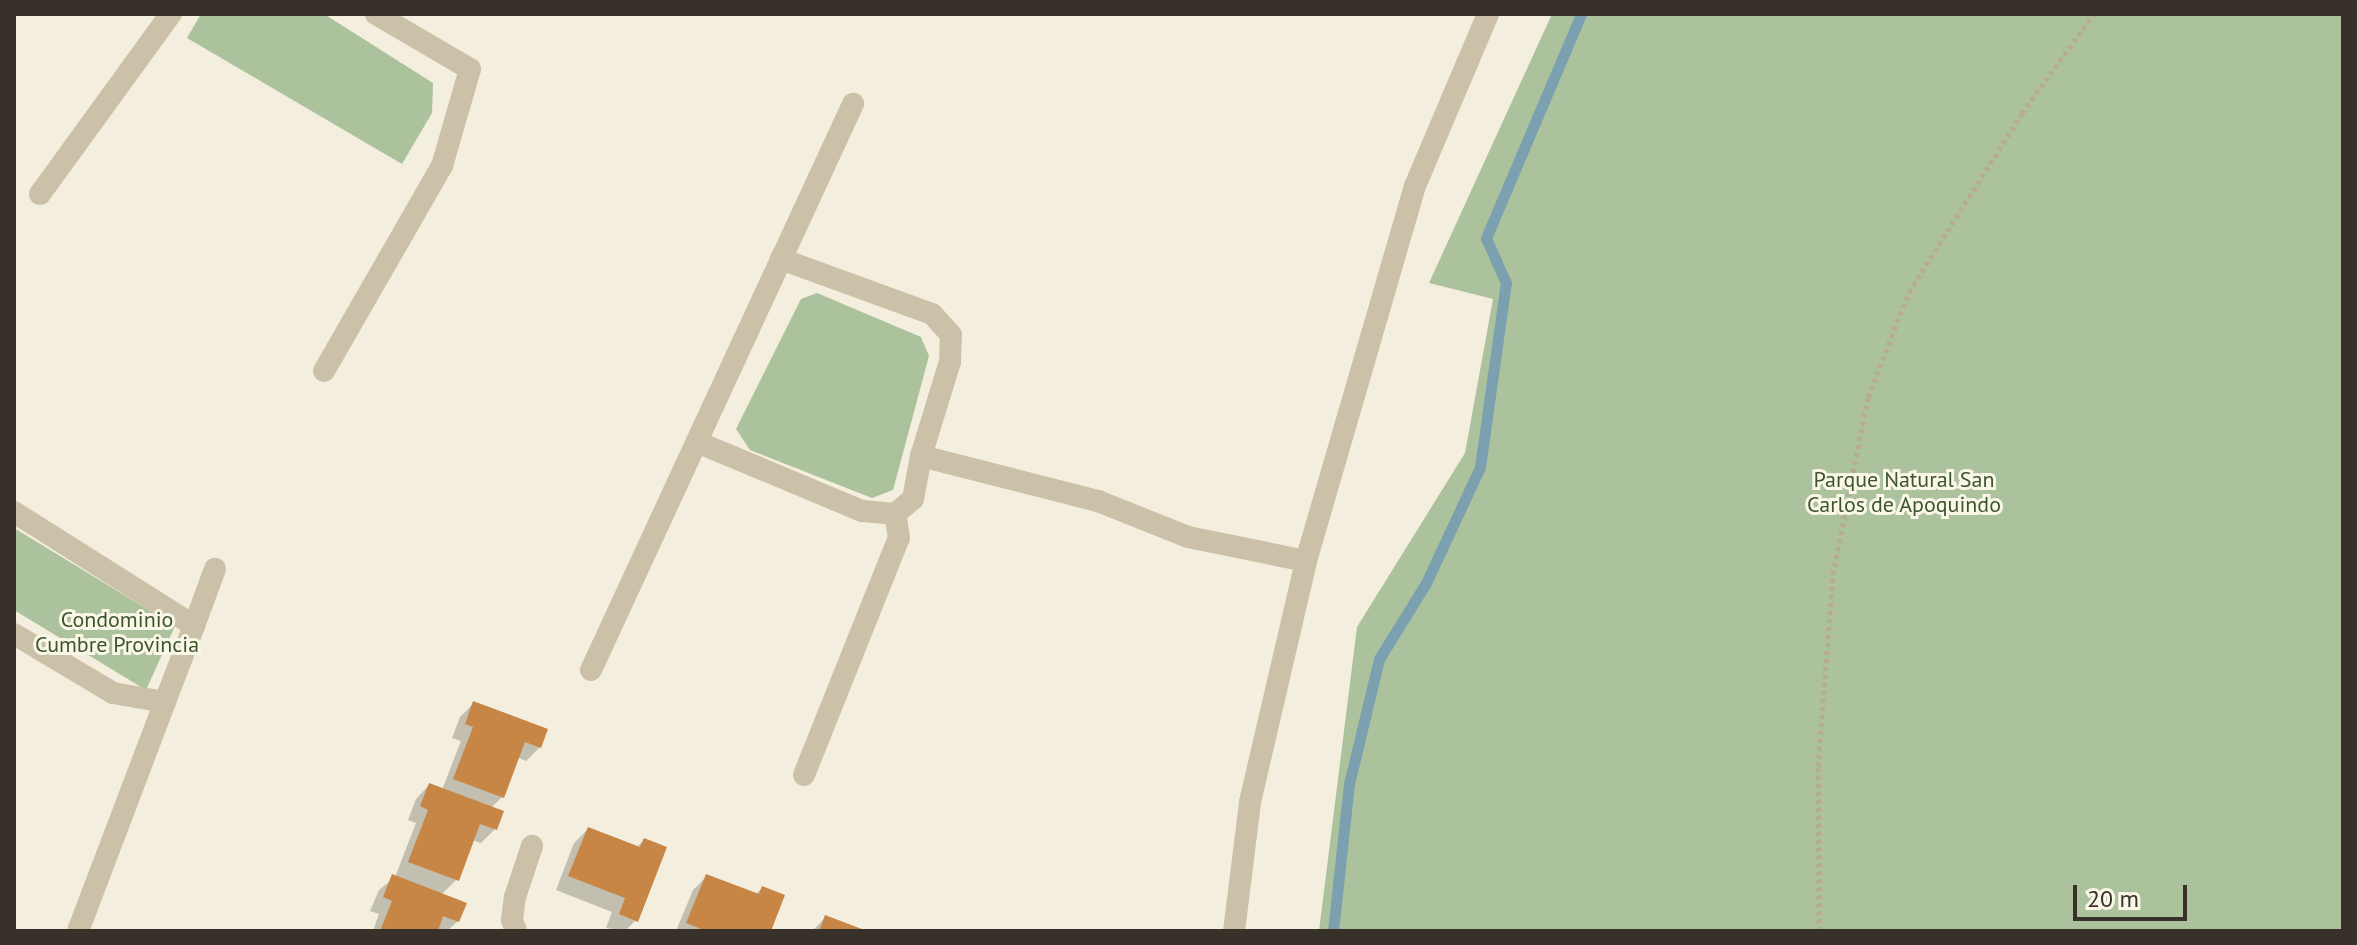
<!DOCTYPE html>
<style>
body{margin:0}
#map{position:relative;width:2357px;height:945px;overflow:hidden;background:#f3eedd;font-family:"PT Sans",sans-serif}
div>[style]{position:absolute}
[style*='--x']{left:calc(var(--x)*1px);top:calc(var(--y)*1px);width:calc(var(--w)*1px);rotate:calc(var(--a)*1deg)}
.green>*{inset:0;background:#acc29c}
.shadow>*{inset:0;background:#0003}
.stream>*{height:11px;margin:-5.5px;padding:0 5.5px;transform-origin:5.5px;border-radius:5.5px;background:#7ba1b0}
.building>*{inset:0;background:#c78646}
.path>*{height:5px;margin-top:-2.5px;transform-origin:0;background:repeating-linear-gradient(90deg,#b7ab92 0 4px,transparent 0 8px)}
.minor>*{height:22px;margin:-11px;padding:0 11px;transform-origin:11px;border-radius:11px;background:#cbc1a8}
span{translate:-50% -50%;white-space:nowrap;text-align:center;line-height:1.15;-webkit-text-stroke:6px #faf7e9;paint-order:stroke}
.park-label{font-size:22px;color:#3c562c}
.frame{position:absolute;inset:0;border:16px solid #383129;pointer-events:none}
.scale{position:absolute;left:2073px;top:885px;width:114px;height:36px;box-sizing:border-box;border:4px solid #383129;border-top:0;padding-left:10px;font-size:24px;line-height:28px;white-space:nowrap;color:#383129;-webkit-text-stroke:6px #faf7e9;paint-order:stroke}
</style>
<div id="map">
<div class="green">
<div style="clip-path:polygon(201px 14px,324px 14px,433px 83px,432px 113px,402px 164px,187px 38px)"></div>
<div style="clip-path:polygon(1552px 14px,2343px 14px,2343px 931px,1319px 931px,1357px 627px,1465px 453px,1493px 299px,1429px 283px)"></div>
<div style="clip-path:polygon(817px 293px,921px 337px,929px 356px,893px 490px,872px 498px,750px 450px,736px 429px,801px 299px)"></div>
<div style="clip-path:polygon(14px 528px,175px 626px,146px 690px,14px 610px)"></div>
</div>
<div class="shadow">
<div style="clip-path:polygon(474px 703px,540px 747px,526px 761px,517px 757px,502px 797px,491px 808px,495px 829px,481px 843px,472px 840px,457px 879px,441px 895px,458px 921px,447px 931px,373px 931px,379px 914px,370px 911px,379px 890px,395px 877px,416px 823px,408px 820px,416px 799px,429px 785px,442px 790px,461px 741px,452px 738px,460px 717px)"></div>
<div style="clip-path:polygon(588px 829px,636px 848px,644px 840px,636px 920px,625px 931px,606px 928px,612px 912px,556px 890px,574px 843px)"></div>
<div style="clip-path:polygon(707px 876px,755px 895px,762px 888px,769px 931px,676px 931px,693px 890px)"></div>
<div style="clip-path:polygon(826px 917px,862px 931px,812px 931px)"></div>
</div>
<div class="stream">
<div style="--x:1333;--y:931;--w:148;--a:-83.8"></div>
<div style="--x:1349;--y:784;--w:129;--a:-76.5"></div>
<div style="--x:1379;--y:659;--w:89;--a:-58.3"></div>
<div style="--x:1426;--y:583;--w:128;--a:-65"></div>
<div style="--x:1480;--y:467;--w:186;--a:-82"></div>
<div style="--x:1506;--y:283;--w:49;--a:-114"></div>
<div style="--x:1486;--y:238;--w:243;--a:-67"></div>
</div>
<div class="building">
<div style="clip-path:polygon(473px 701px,548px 729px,541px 748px,525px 742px,504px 798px,453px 779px,473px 727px,465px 724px)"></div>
<div style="clip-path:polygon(429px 783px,504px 811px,497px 830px,480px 824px,459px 881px,408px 862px,428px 810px,420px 806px)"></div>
<div style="clip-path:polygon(588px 827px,640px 847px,644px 838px,667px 847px,638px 922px,619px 914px,625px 898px,568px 876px)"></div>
<div style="clip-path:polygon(392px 874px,467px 903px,459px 922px,443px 916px,438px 931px,380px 931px,392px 901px,383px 897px)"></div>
<div style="clip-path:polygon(706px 874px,759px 894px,762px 886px,785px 895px,771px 931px,706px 931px,686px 923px)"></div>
<div style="clip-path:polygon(825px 915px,867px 931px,819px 931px)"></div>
</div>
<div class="path">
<div style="--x:1819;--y:931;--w:165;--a:-90.3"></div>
<div style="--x:1818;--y:766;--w:193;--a:-85.5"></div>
<div style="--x:1833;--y:574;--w:180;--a:-78.8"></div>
<div style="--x:1868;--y:397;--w:113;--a:-68.7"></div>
<div style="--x:1909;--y:292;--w:212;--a:-57.7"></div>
<div style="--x:2022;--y:113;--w:122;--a:-54"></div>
</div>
<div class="minor">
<div style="--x:40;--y:194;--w:223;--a:-54"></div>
<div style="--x:324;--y:371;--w:237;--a:-60.1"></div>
<div style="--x:442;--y:166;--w:101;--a:-73.9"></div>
<div style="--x:470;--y:69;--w:109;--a:-149.7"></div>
<div style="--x:697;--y:442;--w:179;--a:22.7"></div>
<div style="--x:862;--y:511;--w:33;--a:5"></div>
<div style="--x:895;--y:514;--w:23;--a:-40"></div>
<div style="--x:913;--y:499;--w:44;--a:-79.5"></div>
<div style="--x:921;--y:456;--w:98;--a:-72.9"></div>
<div style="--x:950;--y:362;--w:27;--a:-88"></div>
<div style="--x:951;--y:335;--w:28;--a:-132"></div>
<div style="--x:932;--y:314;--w:161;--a:-160"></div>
<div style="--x:921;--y:456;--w:183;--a:14.3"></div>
<div style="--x:1098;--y:501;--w:97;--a:21.8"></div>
<div style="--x:1188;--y:537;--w:120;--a:11.5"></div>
<div style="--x:14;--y:512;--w:213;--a:32.3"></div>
<div style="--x:194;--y:626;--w:81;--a:110.9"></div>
<div style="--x:165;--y:702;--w:53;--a:-170.2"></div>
<div style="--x:113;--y:693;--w:115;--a:-149.2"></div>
<div style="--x:194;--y:626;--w:61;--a:-69.8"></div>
<div style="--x:591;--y:670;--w:624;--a:-65.16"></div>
<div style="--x:804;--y:775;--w:255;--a:-68.2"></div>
<div style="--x:899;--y:538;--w:24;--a:-99"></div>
<div style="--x:78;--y:931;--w:245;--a:-69.2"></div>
<div style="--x:516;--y:931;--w:12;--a:-110"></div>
<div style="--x:512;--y:920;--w:23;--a:-83"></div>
<div style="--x:515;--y:897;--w:54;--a:-71.6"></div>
<div style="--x:1234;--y:931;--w:130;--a:-82.9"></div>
<div style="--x:1250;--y:802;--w:247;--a:-76.9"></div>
<div style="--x:1306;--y:561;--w:391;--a:-73.8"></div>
<div style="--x:1415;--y:186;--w:187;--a:-67"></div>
</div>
<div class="park-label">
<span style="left:1904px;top:492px">Parque Natural San<br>Carlos de Apoquindo</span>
<span style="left:117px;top:632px">Condominio<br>Cumbre Provincia</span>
</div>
<div class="frame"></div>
<div class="scale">20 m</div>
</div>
